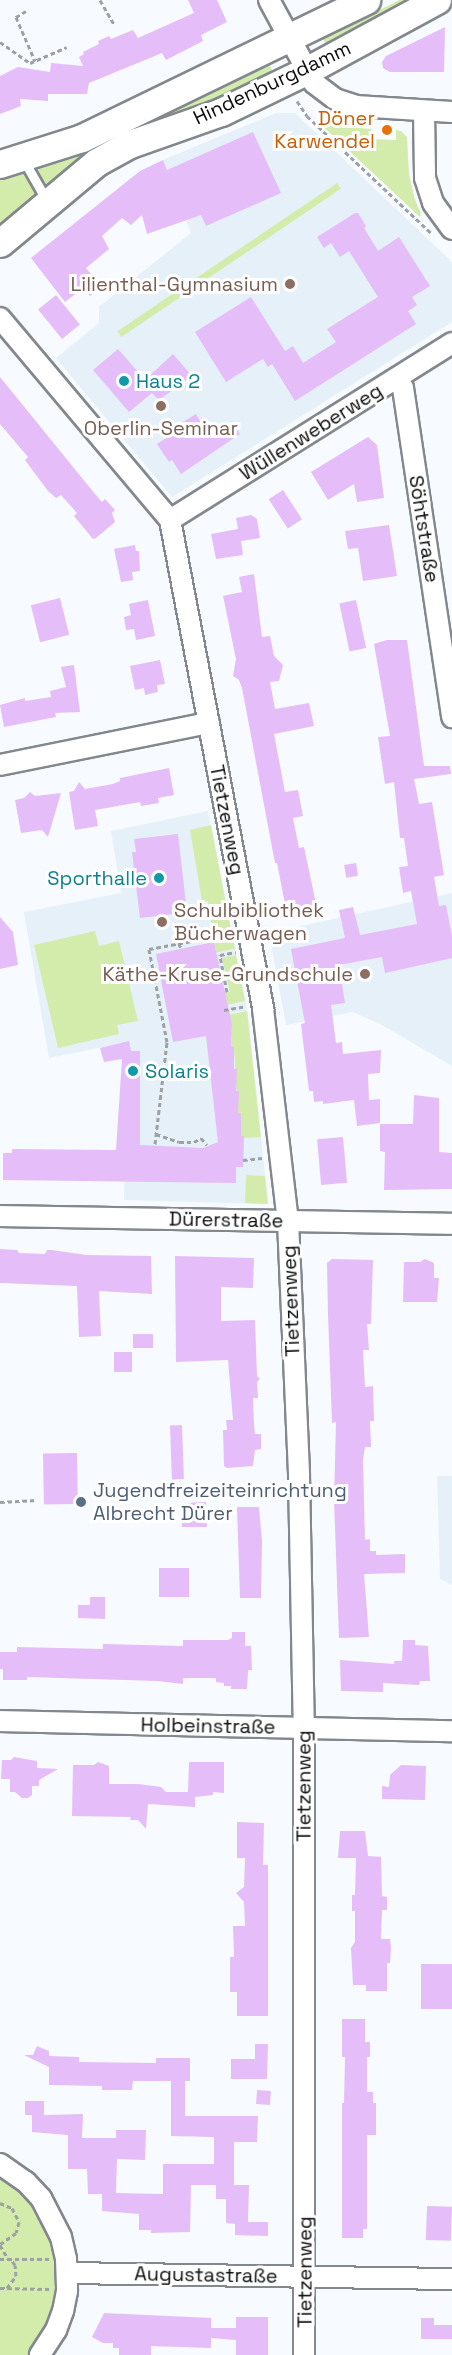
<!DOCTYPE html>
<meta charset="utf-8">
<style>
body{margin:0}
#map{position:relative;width:452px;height:2355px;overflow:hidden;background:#f7fbff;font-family:"Space Grotesk",sans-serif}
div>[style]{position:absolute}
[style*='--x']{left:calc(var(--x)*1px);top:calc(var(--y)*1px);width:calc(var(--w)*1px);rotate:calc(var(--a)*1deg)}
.built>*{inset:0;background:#e6f0f9}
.green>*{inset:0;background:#d3ecac;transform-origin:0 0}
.building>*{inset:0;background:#e5bdf9;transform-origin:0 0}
.path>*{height:3px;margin-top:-1.5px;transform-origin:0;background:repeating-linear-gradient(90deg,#9da1a4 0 4.5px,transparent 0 7.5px)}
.roads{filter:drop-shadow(2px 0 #82888d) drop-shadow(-2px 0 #82888d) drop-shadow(0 2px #82888d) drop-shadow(0 -2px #82888d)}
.lane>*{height:9px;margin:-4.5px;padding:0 4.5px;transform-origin:4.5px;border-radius:4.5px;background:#fff}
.street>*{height:20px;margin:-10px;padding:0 10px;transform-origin:10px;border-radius:10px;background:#fff}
.secondary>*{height:27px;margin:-13.5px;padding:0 13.5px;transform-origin:13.5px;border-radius:13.5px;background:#fff}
.dots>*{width:16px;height:16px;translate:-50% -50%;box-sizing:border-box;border:3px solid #fff;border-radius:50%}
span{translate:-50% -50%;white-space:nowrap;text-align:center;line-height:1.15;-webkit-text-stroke:6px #fff;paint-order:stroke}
.street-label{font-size:20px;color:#0a0c0e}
.food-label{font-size:20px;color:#c56008}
.right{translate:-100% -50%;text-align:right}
.education-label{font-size:20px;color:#785e54}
.left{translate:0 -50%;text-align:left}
.culture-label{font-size:20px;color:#0d838f}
.service-label{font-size:20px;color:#4e5e75}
</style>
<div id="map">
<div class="built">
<div style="clip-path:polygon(276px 113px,295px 113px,452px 262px,452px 322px,172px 497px,56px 358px,99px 323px,99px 307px,191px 233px,163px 160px)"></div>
<div style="clip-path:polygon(208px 811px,248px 1015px,268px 1204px,124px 1200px,128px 1042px,49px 1058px,24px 912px,121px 893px,111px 831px)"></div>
<div style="clip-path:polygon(452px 893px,452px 1066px,382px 1025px,353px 1012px,286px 1025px,269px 933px)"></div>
<div style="clip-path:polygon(437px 1476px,452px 1476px,452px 1585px,440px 1579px)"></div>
</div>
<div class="green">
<div style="clip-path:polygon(399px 0,413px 0,328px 48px,323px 39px)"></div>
<div style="clip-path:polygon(269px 64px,275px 75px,0 230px,0 174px,91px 146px)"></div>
<div style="clip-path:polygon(321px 117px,346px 127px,371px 129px,372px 139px,396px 140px,396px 130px,401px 131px,407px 137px,409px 174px,415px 200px,421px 213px,420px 217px,317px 121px)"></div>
<div style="left:337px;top:183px;width:7px;height:265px;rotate:56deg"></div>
<div style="clip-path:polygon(211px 825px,231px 929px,213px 933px,208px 901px,202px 901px,190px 830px)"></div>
<div style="clip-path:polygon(95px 931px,99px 946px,119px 941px,138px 1021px,117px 1025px,119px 1034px,58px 1048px,34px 945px)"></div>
<div style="left:233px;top:939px;width:10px;height:19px;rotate:79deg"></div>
<div style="clip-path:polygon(236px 955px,245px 1001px,226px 1005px,224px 993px,230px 992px,222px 958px)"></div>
<div style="clip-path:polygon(247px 1011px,261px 1137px,244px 1138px,241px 1136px,241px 1114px,238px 1113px,234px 1047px,231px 1046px,232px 1025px,228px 1015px)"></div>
<div style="clip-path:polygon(246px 1175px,265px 1176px,268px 1204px,245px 1203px)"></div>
<div style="clip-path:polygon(0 2170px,45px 2216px,60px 2272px,52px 2318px,30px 2355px,0 2355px)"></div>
</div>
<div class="building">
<div style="clip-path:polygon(188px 0,217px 0,227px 22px,201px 35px,203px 41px,166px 60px,162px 53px,89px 83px,87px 94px,48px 94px,48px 101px,20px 99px,21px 106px,0 114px,0 76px,18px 67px,50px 72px,51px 63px,83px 66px,79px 57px,84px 54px,83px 52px,99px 44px,98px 41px,109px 36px,111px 39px,133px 30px,138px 38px,194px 13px)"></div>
<div style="clip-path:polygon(445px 27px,444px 72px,390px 72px,383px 68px,382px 62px,386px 56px)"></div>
<div style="clip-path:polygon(253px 132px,281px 193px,206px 226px,201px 215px,147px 234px,142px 215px,131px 225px,122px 218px,102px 236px,109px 249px,86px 268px,102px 287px,90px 296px,83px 288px,65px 302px,31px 258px,140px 171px,163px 160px,167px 170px)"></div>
<div style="clip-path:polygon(355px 213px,358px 213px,366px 226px,364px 228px,378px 251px,399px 237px,430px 286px,412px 297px,417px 305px,408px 311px,416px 324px,295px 401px,272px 364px,268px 367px,263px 359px,226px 382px,195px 332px,251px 297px,285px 351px,293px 346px,303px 363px,336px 342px,327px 329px,378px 297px,349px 251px,340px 257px,331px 243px,324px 248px,317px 237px)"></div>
<div style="left:56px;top:295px;width:38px;height:23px;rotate:51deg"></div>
<div style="clip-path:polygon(118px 349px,145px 380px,173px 354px,192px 376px,159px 400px,152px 393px,129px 412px,93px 370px)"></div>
<div style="clip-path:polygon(0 377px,95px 494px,102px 502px,105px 499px,115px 510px,112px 513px,115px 522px,96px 538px,93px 539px,74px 516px,77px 513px,61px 495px,56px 498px,48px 491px,25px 460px,28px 457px,0 424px)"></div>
<div style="clip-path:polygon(196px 414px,209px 436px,232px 421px,240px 434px,181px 474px,172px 460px,169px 462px,157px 444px,185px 426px,183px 422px)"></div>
<div style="clip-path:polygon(368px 437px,377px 445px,384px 498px,357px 502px,354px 484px,328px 500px,311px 472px)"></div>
<div style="left:283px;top:490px;width:35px;height:17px;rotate:57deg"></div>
<div style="clip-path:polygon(251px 515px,257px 519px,260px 538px,241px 541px,243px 555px,216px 559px,211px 534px,238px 529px,236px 518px)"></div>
<div style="clip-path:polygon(389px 525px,397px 576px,363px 581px,358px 548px,348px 549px,345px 531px)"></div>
<div style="clip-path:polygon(135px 545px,136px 551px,139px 551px,140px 571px,132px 572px,133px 580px,121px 582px,114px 549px)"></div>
<div style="clip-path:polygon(254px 574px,262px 637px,270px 636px,274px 656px,283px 665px,279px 681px,270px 682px,275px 709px,309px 703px,314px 726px,274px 734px,285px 792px,298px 790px,303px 816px,293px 818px,299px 848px,304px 847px,318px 913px,288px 919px,277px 863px,275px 863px,242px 688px,239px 680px,233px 676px,236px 659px,223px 596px,242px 592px,239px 577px)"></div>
<div style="left:60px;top:598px;width:38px;height:30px;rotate:76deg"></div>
<div style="clip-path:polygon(148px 600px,155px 636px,136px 640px,134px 629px,126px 630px,124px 617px,131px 615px,129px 604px)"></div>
<div style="left:356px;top:600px;width:49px;height:17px;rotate:78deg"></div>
<div style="clip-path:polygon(387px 640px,407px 640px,424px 766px,450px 766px,451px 774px,414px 779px,419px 804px,432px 802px,444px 875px,434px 877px,439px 906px,446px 905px,452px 936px,452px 958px,385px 973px,382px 957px,339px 965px,345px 1003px,331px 1005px,336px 1043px,342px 1042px,343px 1054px,381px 1050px,380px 1073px,368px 1074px,369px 1100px,380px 1099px,380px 1123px,357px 1126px,354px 1100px,323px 1104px,323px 1101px,314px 1102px,313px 1091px,309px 1091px,301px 1024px,305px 1023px,291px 949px,345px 938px,339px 910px,353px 907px,360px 935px,417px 924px,411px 891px,403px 893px,399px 867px,408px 866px,404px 838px,400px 838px,394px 782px,385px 784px,378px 737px,390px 736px,374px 644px)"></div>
<div style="clip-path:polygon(160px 660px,165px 684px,157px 685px,158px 692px,145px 695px,144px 688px,135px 690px,130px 666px)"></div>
<div style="clip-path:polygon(74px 665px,80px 712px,55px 713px,56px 717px,4px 727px,0 705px,25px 698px,25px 701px,51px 697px,50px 691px,66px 687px,61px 667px)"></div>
<div style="clip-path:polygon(169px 768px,174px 795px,158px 798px,159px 803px,141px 806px,140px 802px,95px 810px,98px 826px,75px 830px,69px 792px,74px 791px,79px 782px,85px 789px,113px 784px,120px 781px,120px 778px)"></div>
<div style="clip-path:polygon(30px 792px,35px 796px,61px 793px,48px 837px,42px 830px,21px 833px,15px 800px,24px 798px)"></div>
<div style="clip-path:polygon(178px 834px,186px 904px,173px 905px,174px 914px,140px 918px,132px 852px,136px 852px,134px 839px)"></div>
<div style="left:356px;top:863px;width:13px;height:12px;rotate:81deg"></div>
<div style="clip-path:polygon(0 917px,13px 932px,18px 965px,0 969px)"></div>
<div style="clip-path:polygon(214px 942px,232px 1024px,231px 1046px,234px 1047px,234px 1069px,237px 1069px,236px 1091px,239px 1091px,238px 1113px,241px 1113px,241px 1136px,244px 1136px,243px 1167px,236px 1167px,236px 1183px,3px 1180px,3px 1153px,12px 1153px,12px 1149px,116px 1150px,122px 1059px,104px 1062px,100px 1048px,129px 1041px,131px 1051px,140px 1051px,140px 1145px,203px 1148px,218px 1142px,206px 1036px,173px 1042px,156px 954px)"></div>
<div style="clip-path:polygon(414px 1095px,439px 1098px,439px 1152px,452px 1153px,452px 1189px,384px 1190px,385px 1152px,380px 1151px,380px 1124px,413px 1124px)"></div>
<div style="left:343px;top:1137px;width:46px;height:26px;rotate:85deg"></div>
<div style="clip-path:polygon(0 1249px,17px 1250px,19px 1253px,45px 1254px,47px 1250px,52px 1250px,86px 1255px,151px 1256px,152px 1294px,99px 1291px,101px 1336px,79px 1337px,77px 1286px,0 1283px)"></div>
<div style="clip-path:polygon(175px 1256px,254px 1258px,253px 1288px,221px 1287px,221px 1321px,255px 1320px,257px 1376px,260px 1379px,257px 1382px,258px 1398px,253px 1398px,254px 1424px,255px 1434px,261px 1434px,261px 1449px,255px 1450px,253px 1466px,227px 1468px,224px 1466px,223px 1430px,227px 1430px,226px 1420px,233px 1420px,228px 1360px,176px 1362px)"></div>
<div style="clip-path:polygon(332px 1259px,373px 1260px,371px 1324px,367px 1324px,369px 1350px,363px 1350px,365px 1387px,373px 1386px,374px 1421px,370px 1421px,371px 1447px,365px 1447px,363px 1460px,365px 1540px,370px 1539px,370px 1551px,376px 1551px,376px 1555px,405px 1554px,405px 1573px,364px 1574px,369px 1637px,339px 1638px,334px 1500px,336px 1422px,332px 1423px,328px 1314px,327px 1263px)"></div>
<div style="clip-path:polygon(425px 1259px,434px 1263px,434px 1278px,439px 1278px,437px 1302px,403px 1302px,404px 1262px,420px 1262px)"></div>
<div style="left:153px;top:1334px;width:14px;height:20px;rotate:90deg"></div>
<div style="left:114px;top:1352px;width:18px;height:20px"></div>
<div style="left:182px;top:1425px;width:54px;height:12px;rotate:88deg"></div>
<div style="left:77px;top:1453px;width:51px;height:34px;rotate:89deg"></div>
<div style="clip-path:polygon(206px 1502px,207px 1527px,182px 1527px,182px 1512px,186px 1512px,186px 1503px)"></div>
<div style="clip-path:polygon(237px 1507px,259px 1507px,262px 1541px,261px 1598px,240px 1598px)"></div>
<div style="left:159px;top:1568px;width:30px;height:29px"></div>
<div style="clip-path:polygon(90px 1597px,105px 1597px,105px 1619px,78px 1618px,78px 1605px,90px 1605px)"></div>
<div style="clip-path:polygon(232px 1632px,245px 1632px,245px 1646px,251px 1646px,252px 1670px,248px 1670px,247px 1689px,231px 1689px,231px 1686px,224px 1686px,224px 1683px,216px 1682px,216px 1678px,183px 1678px,183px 1684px,157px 1681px,27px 1677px,27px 1680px,3px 1680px,3px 1669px,0 1669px,0 1652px,17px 1652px,17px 1647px,103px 1649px,103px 1644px,183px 1646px,183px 1640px,228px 1640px,232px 1638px)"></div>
<div style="clip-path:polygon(403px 1640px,415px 1640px,415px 1645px,428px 1646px,430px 1681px,420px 1681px,419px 1685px,383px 1683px,383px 1692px,341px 1691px,340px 1660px,394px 1664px,394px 1661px,402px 1661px)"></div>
<div style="clip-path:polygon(14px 1757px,37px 1761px,37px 1768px,58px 1769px,39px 1780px,39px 1786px,32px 1786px,32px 1795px,28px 1798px,22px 1798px,15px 1792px,10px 1792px,10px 1779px,1px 1779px,2px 1760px,11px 1760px)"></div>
<div style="clip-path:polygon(98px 1762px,109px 1766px,109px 1784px,138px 1784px,161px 1787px,166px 1792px,188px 1792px,189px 1762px,224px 1762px,224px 1793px,213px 1792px,213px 1795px,195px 1797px,195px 1807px,148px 1804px,146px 1829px,138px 1820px,130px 1820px,131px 1817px,72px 1816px,73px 1765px,94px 1765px)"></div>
<div style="clip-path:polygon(401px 1765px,426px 1766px,425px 1800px,382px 1799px,382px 1786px,389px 1787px,390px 1775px)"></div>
<div style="clip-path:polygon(237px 1822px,264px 1823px,263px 1865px,268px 1865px,268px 2016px,237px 2016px,237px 1992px,230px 1992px,230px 1957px,234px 1957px,233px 1926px,245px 1926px,244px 1902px,236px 1893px,244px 1887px,245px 1858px,237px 1858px)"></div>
<div style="clip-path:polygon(340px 1831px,365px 1831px,368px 1856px,381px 1857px,382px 1896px,387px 1897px,387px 1910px,382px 1910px,381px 1939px,390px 1939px,391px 1949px,390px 1963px,387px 1963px,387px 1991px,366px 1991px,366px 1985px,353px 1985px,351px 1948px,355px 1942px,355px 1911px,352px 1911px,352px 1895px,355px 1895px,356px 1858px,338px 1858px)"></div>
<div style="left:421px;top:1964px;width:31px;height:45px"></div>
<div style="clip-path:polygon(342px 2019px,365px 2019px,365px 2042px,370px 2042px,370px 2057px,367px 2057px,367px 2092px,373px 2092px,373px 2103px,376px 2103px,376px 2135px,367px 2135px,367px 2229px,363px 2229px,363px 2238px,342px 2238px,342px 2103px,344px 2103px,345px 2057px,342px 2057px)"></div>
<div style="clip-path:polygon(255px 2044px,268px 2044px,267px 2079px,231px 2079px,231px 2059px,255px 2059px)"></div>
<div style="clip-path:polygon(37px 2046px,49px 2051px,49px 2056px,79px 2057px,79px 2062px,156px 2063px,156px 2058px,190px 2058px,190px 2081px,185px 2081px,185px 2116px,258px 2116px,257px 2142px,234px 2142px,234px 2185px,249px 2185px,248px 2222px,268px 2222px,268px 2236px,235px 2235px,235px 2224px,226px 2223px,226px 2199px,216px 2199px,216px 2185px,191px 2185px,190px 2232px,151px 2233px,151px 2230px,139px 2230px,139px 2214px,102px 2211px,102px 2194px,88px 2194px,87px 2169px,68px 2169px,68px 2135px,32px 2132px,32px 2115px,25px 2115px,25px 2101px,44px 2101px,44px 2115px,83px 2114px,82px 2138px,116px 2138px,116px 2130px,146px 2130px,145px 2160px,117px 2159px,116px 2193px,163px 2194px,163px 2164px,214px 2164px,214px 2137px,171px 2136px,171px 2081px,133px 2081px,132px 2090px,102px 2090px,102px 2086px,49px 2085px,49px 2067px,24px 2055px,33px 2055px)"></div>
<div style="left:257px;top:2090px;width:14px;height:14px;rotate:4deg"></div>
<div style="left:427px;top:2206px;width:25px;height:34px;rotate:2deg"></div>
<div style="clip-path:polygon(104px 2313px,211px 2318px,211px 2328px,236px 2328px,236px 2317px,268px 2317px,268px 2355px,236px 2355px,236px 2340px,211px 2338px,211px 2348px,151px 2346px,151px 2355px,119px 2355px,119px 2348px,113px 2348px,113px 2343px,103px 2343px,92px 2337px)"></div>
<div style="clip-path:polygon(421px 2318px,434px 2318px,434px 2325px,452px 2325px,452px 2339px,421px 2339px)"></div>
</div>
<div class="path">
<div style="--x:100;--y:0;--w:28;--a:60"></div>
<div style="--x:26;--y:11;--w:12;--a:149"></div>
<div style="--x:16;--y:17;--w:48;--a:66.6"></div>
<div style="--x:0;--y:42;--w:37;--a:35"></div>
<div style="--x:30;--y:63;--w:40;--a:-23.4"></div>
<div style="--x:297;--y:101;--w:18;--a:56"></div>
<div style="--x:307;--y:116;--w:170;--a:43.3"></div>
<div style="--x:179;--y:943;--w:6;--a:72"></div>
<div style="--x:227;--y:992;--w:38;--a:-101"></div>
<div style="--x:220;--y:955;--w:16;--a:-11"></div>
<div style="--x:224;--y:1010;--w:22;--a:-10"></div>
<div style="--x:156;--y:1134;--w:24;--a:19"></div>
<div style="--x:179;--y:1142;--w:15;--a:0"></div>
<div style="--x:194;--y:1142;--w:8;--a:-30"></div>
<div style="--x:201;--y:1138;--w:9;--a:49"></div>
<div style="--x:155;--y:1144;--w:103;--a:-83.3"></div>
<div style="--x:167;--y:1042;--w:95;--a:-101"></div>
<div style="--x:149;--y:949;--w:65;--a:-10.6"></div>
<div style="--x:243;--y:1160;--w:19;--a:-6"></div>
<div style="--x:0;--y:1502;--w:37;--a:-3"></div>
<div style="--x:0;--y:2203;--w:13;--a:23"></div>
<div style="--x:12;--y:2208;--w:16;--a:63"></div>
<div style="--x:19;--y:2222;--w:11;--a:105"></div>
<div style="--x:16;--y:2233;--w:19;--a:145"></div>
<div style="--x:0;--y:2245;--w:16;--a:60"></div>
<div style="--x:0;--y:2259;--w:49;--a:0"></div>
<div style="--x:0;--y:2288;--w:49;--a:1.2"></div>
<div style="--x:7;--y:2288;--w:15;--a:-53"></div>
<div style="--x:16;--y:2276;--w:11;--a:-95"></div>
<div style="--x:15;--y:2265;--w:7;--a:-124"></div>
</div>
<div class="roads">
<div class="lane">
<div style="--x:23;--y:159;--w:48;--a:60.3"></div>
</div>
<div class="street">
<div style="--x:269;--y:0;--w:94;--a:61.5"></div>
<div style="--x:314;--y:83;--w:26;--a:37"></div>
<div style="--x:335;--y:99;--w:22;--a:18"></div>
<div style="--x:356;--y:106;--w:96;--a:3.6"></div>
<div style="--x:424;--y:111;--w:67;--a:89.1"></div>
<div style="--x:425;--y:178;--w:26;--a:72"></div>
<div style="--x:433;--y:203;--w:32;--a:54"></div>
<div style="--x:0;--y:318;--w:264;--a:49.9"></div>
<div style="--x:170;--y:520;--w:498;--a:79.2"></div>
<div style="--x:263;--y:1009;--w:213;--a:83.3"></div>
<div style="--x:288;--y:1221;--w:255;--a:87.5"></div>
<div style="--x:299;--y:1476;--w:259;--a:88.9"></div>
<div style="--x:304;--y:1735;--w:620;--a:90"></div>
<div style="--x:397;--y:379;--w:11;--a:56"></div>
<div style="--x:403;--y:388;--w:333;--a:81.5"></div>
<div style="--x:170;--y:520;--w:333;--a:-32.1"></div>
<div style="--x:0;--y:765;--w:213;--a:-11.4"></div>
<div style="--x:0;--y:1216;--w:452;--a:1"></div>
<div style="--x:0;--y:1721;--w:452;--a:1.3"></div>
<div style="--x:0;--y:2164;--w:32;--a:35"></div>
<div style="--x:26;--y:2182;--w:22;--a:47"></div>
<div style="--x:41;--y:2198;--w:44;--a:62.9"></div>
<div style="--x:61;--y:2237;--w:23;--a:77"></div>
<div style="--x:66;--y:2259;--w:32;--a:88"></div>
<div style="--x:67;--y:2291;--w:20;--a:101"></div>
<div style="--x:63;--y:2311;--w:20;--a:110"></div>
<div style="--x:56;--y:2330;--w:30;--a:123"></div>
<div style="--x:67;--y:2273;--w:385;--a:0.9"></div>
</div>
<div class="secondary">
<div style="--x:0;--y:164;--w:86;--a:-17.6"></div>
<div style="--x:82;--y:138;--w:316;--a:-25.9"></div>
<div style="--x:0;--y:243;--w:126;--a:-39.9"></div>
<div style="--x:97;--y:162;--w:38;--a:-29"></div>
<div style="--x:130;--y:144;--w:96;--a:-19.4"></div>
<div style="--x:221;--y:112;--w:94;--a:-25.8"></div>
<div style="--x:306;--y:71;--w:149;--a:-28.5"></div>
</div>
</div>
<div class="dots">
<div style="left:387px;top:130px;background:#e8710a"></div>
<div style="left:290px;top:284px;background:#8d6e63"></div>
<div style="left:124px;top:381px;background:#0f9aa8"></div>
<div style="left:161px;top:406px;background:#8d6e63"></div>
<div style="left:159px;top:878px;background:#0f9aa8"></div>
<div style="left:162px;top:922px;background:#8d6e63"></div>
<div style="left:365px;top:974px;background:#8d6e63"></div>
<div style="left:133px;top:1071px;background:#0f9aa8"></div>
<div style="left:81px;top:1502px;background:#5c6f8a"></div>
</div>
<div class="street-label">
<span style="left:272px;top:83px;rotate:-25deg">Hindenburgdamm</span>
<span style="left:311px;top:432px;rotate:-32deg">Wüllenweberweg</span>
<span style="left:424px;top:529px;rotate:81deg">Söhtstraße</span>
<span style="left:227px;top:820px;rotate:79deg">Tietzenweg</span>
<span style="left:226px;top:1220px;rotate:1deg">Dürerstraße</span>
<span style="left:291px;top:1301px;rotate:-92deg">Tietzenweg</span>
<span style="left:208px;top:1726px;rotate:1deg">Holbeinstraße</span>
<span style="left:304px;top:1786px;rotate:-90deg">Tietzenweg</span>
<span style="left:305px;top:2272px;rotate:-90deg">Tietzenweg</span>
<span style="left:206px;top:2275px;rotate:1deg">Augustastraße</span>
</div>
<div class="food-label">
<span class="right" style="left:375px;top:130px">Döner<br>Karwendel</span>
</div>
<div class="education-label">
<span class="right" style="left:278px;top:284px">Lilienthal-Gymnasium</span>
<span style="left:161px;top:428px">Oberlin-Seminar</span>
<span class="left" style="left:174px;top:922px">Schulbibliothek<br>Bücherwagen</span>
<span class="right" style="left:353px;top:974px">Käthe-Kruse-Grundschule</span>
</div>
<div class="culture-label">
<span class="left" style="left:136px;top:381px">Haus 2</span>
<span class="right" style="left:147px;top:878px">Sporthalle</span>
<span class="left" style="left:145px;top:1071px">Solaris</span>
</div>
<div class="service-label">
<span class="left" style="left:93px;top:1502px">Jugendfreizeiteinrichtung<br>Albrecht Dürer</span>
</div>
</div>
